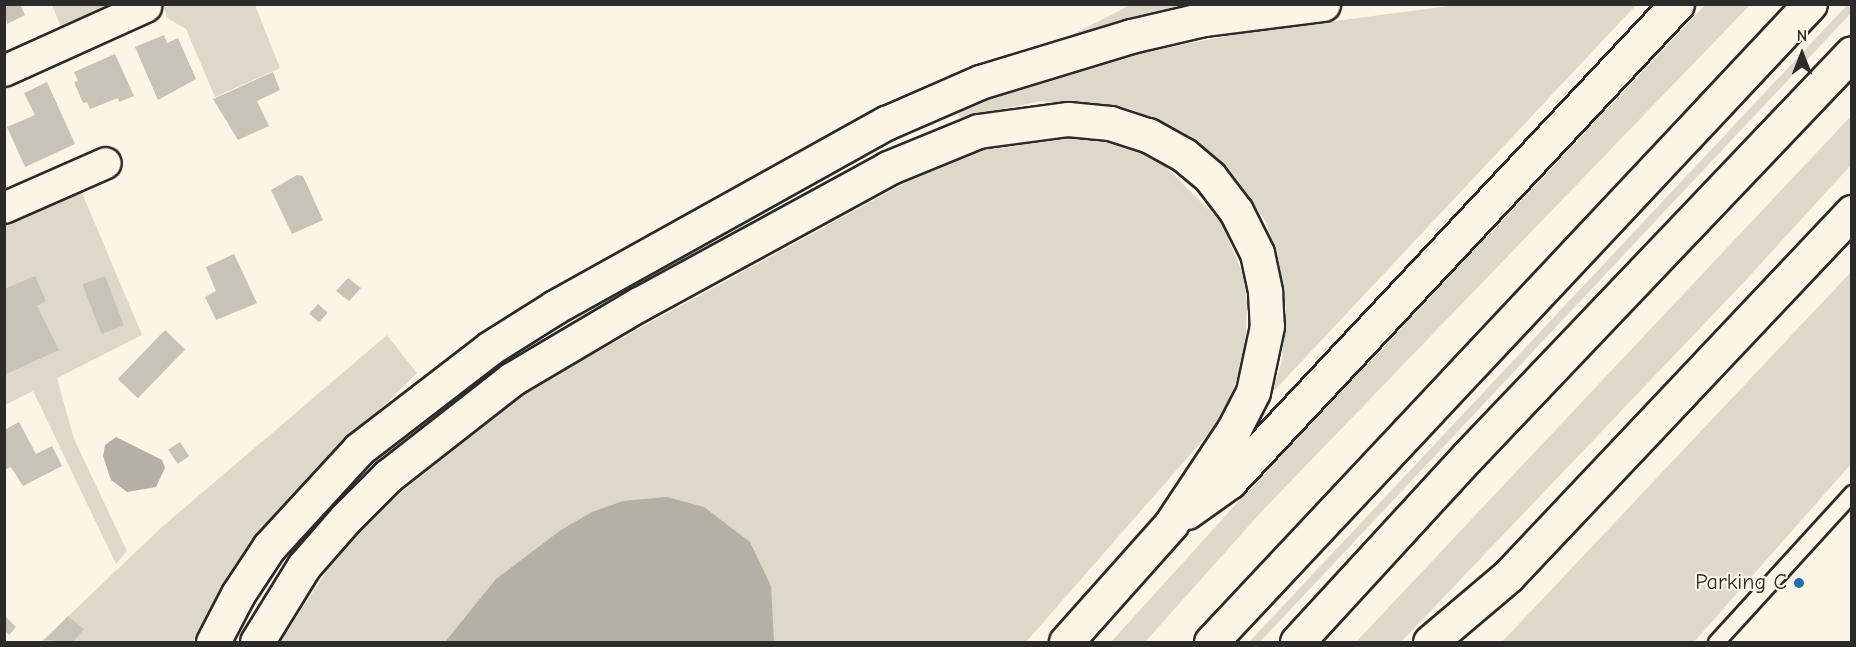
<!DOCTYPE html>
<style>
body{margin:0}
#map{position:relative;width:1856px;height:647px;overflow:hidden;background:#fcf5e5;font-family:"Comic Neue",sans-serif}
div>[style]{position:absolute}
[style*='--x']{left:calc(var(--x)*1px);top:calc(var(--y)*1px);width:calc(var(--w)*1px);rotate:calc(var(--a)*1deg)}
.green>*{inset:0;background:#ded8ca}
.water>*{inset:0;background:#b4b0a5}
.building>*{inset:0;background:#c8c3b7;transform-origin:0 0}
.roads{filter:drop-shadow(2px 0 #2b2b2b) drop-shadow(-2px 0 #2b2b2b) drop-shadow(0 2px #2b2b2b) drop-shadow(0 -2px #2b2b2b)}
.service>*{height:15px;margin:-7.5px;padding:0 7.5px;transform-origin:7.5px;border-radius:7.5px;background:#fcf5e5}
.minor>*{height:30px;margin:-15px;padding:0 15px;transform-origin:15px;border-radius:15px;background:#fcf5e5}
.motorway>*{height:33px;margin:-16.5px;padding:0 16.5px;transform-origin:16.5px;border-radius:16.5px;background:#fcf5e5}
.dots>*{width:16px;height:16px;translate:-50% -50%;box-sizing:border-box;border:3px solid #fcf5e5;border-radius:50%}
span{translate:-50% -50%;white-space:nowrap;text-align:center;line-height:1.15;-webkit-text-stroke:4.5px #fcf5e5;paint-order:stroke}
.poi-label{font-size:22px;color:#2b2b2b}
.right{translate:-100% -50%;text-align:right}
.frame{position:absolute;inset:0;border:6px solid #2b2b2b;pointer-events:none}
.north{position:absolute;left:1772px;top:24px;width:60px;height:60px;-webkit-text-stroke:4px #fcf5e5;paint-order:stroke;rotate:0deg;font-size:16px;font-weight:700;line-height:24px;text-align:center;color:#2b2b2b}
.north::after{content:'';display:block;margin:auto;width:21px;height:27px;background:#2b2b2b;clip-path:polygon(50% 0,100% 100%,50% 72%,0 100%)}
</style>
<div id="map">
<div class="green">
<div style="clip-path:polygon(1706px 4px,1750px 5px,1263px 510px,1145px 642px,1111px 642px,1247px 492px)"></div>
<div style="clip-path:polygon(52px 5px,116px 5px,62px 29px)"></div>
<div style="clip-path:polygon(163px 5px,255px 5px,280px 68px,215px 97px,186px 29px,167px 18px)"></div>
<div style="clip-path:polygon(1199px 5px,1173px 9px,1070px 36px,1128px 6px)"></div>
<div style="clip-path:polygon(1457px 5px,1636px 5px,1272px 393px,1282px 361px,1286px 307px,1281px 274px,1266px 222px,1237px 179px,1199px 146px,1132px 109px,1041px 101px,960px 118px,957px 112px,1021px 87px,1144px 52px,1243px 33px)"></div>
<div style="clip-path:polygon(1847px 5px,1851px 5px,1851px 13px,1260px 642px,1249px 642px)"></div>
<div style="clip-path:polygon(1851px 116px,1851px 165px,1744px 282px,1401px 642px,1356px 642px)"></div>
<div style="clip-path:polygon(1102px 137px,1150px 151px,1221px 222px,1243px 274px,1247px 304px,1245px 357px,1225px 410px,1209px 433px,1026px 642px,280px 642px,342px 548px,383px 507px,531px 388px,914px 178px,1010px 138px)"></div>
<div style="clip-path:polygon(80px 188px,142px 335px,57px 378px,74px 439px,127px 551px,116px 564px,33px 391px,5px 405px,4px 227px)"></div>
<div style="clip-path:polygon(1851px 272px,1851px 464px,1694px 642px,1502px 642px)"></div>
<div style="clip-path:polygon(387px 335px,417px 373px,335px 453px,247px 549px,193px 642px,41px 642px,163px 526px)"></div>
</div>
<div class="water">
<div style="clip-path:polygon(116px 437px,162px 460px,165px 468px,156px 487px,127px 492px,111px 480px,103px 456px,105px 445px)"></div>
<div style="clip-path:polygon(667px 497px,704px 507px,750px 542px,771px 586px,774px 642px,445px 642px,496px 579px,561px 530px,592px 512px,623px 501px)"></div>
</div>
<div class="building">
<div style="clip-path:polygon(4px 4px,20px 4px,25px 15px,7px 24px)"></div>
<div style="clip-path:polygon(164px 35px,167px 43px,178px 38px,196px 79px,158px 100px,135px 47px)"></div>
<div style="clip-path:polygon(115px 54px,134px 96px,119px 102px,118px 98px,90px 109px,87px 102px,83px 103px,74px 82px,78px 81px,74px 72px)"></div>
<div style="clip-path:polygon(273px 72px,280px 90px,257px 101px,269px 126px,238px 140px,213px 99px)"></div>
<div style="clip-path:polygon(47px 82px,75px 144px,25px 167px,7px 127px,35px 115px,24px 93px)"></div>
<div style="clip-path:polygon(297px 175px,303px 176px,323px 220px,292px 234px,271px 190px)"></div>
<div style="clip-path:polygon(234px 254px,257px 303px,216px 320px,205px 297px,216px 291px,206px 267px)"></div>
<div style="clip-path:polygon(35px 276px,46px 301px,37px 306px,59px 350px,4px 375px,4px 289px)"></div>
<div style="left:105px;top:276px;width:53px;height:24px;rotate:69deg"></div>
<div style="clip-path:polygon(348px 278px,361px 288px,349px 301px,336px 291px)"></div>
<div style="left:318px;top:304px;width:13px;height:13px;rotate:42deg"></div>
<div style="left:165px;top:330px;width:28px;height:68px;rotate:44deg"></div>
<div style="clip-path:polygon(19px 422px,36px 454px,52px 446px,62px 466px,23px 486px,11px 467px,4px 470px,4px 430px)"></div>
<div style="left:180px;top:442px;width:17px;height:14px;rotate:57deg"></div>
<div style="clip-path:polygon(4px 615px,16px 627px,9px 635px,4px 630px)"></div>
<div style="clip-path:polygon(68px 616px,84px 629px,73px 642px,45px 640px)"></div>
</div>
<div class="roads">
<div class="service">
<div style="--x:1716;--y:642;--w:202;--a:-47.6"></div>
</div>
<div class="minor">
<div style="--x:4;--y:71;--w:156;--a:-24.3"></div>
<div style="--x:4;--y:208;--w:111;--a:-23.8"></div>
</div>
<div class="motorway">
<div style="--x:1187;--y:512;--w:52;--a:-35.5"></div>
<div style="--x:1229;--y:482;--w:655;--a:-46.86"></div>
<div style="--x:213;--y:642;--w:54;--a:-62.5"></div>
<div style="--x:238;--y:594;--w:56;--a:-56.6"></div>
<div style="--x:269;--y:547;--w:133;--a:-47.4"></div>
<div style="--x:359;--y:449;--w:165;--a:-37.6"></div>
<div style="--x:490;--y:348;--w:77;--a:-32.2"></div>
<div style="--x:555;--y:307;--w:379;--a:-29.1"></div>
<div style="--x:886;--y:123;--w:103;--a:-23.6"></div>
<div style="--x:980;--y:82;--w:158;--a:-16.9"></div>
<div style="--x:1131;--y:36;--w:75;--a:-13.1"></div>
<div style="--x:1204;--y:19;--w:120;--a:-7.2"></div>
<div style="--x:257;--y:642;--w:89;--a:-58.3"></div>
<div style="--x:304;--y:566;--w:62;--a:-48.9"></div>
<div style="--x:345;--y:519;--w:61;--a:-45"></div>
<div style="--x:388;--y:476;--w:157;--a:-38"></div>
<div style="--x:512;--y:379;--w:147;--a:-30.6"></div>
<div style="--x:639;--y:304;--w:284;--a:-28.6"></div>
<div style="--x:888;--y:168;--w:97;--a:-22.3"></div>
<div style="--x:978;--y:131;--w:91;--a:-7.6"></div>
<div style="--x:1068;--y:119;--w:42;--a:5.4"></div>
<div style="--x:1110;--y:123;--w:40;--a:18"></div>
<div style="--x:1148;--y:135;--w:41;--a:29.1"></div>
<div style="--x:1184;--y:155;--w:34;--a:40"></div>
<div style="--x:1210;--y:177;--w:43;--a:52.6"></div>
<div style="--x:1236;--y:211;--w:47;--a:63.4"></div>
<div style="--x:1257;--y:253;--w:40;--a:78"></div>
<div style="--x:1265;--y:292;--w:34;--a:87"></div>
<div style="--x:1267;--y:326;--w:67;--a:102"></div>
<div style="--x:1253;--y:392;--w:42;--a:117.2"></div>
<div style="--x:1234;--y:429;--w:114;--a:123.6"></div>
<div style="--x:1171;--y:524;--w:158;--a:131.7"></div>
<div style="--x:1211;--y:642;--w:875;--a:-46.81"></div>
<div style="--x:1297;--y:642;--w:254;--a:-47.4"></div>
<div style="--x:1469;--y:455;--w:555;--a:-46.39"></div>
<div style="--x:1430;--y:642;--w:102;--a:-40.2"></div>
<div style="--x:1508;--y:576;--w:501;--a:-46.62"></div>
</div>
</div>
<div class="dots">
<div style="left:1799px;top:583px;background:#1f6fb2"></div>
</div>
<div class="poi-label">
<span class="right" style="left:1787px;top:583px">Parking C</span>
</div>
<div class="frame"></div>
<div class="north">N</div>
</div>
